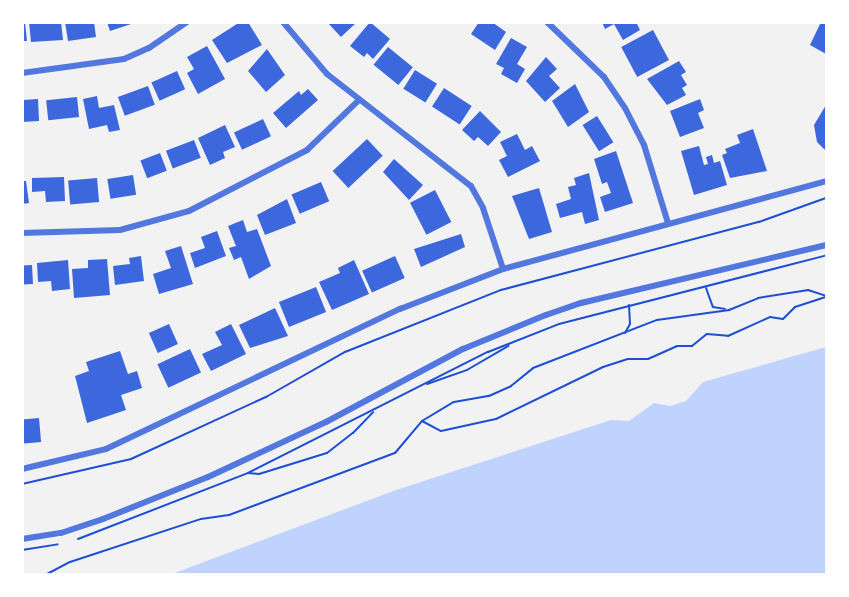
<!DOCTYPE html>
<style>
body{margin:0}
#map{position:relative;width:849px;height:597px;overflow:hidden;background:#f2f2f2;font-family:"Source Serif 4",serif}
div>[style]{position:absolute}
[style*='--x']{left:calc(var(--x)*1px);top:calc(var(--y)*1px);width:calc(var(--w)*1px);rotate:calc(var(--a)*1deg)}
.water>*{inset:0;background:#bfd3fe}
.building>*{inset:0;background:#3d67dc;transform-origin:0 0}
.path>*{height:2px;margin:-1px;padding:0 1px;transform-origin:1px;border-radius:1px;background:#1d4ed8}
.minor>*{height:6px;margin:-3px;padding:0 3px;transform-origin:3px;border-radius:3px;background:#5277de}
span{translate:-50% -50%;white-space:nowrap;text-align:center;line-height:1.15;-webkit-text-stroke:4.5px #fff;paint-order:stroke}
.frame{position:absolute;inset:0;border:24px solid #fff;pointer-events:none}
</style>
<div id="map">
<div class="water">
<div style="clip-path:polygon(826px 347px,826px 574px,172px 574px,396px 490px,611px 420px,629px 421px,654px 403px,670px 406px,686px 401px,703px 382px)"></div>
</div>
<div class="building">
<div style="clip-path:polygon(22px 22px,25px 22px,27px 41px,22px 41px)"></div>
<div style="clip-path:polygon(29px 22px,61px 22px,63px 40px,31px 42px)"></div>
<div style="clip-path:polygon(65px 22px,94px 22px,96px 37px,68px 41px)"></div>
<div style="clip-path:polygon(107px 22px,134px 22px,134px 23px,110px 31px)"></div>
<div style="clip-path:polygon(240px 22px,248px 22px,262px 45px,227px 63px,212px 40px)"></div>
<div style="clip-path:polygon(327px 22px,357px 22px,341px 37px)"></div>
<div style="clip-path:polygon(370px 22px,390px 39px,373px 59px,367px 53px,364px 57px,350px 46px)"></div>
<div style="clip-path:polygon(479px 22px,492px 22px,506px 32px,495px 50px,471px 34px)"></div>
<div style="clip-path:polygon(602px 22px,636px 22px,640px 30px,623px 40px,614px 24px,605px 29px)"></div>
<div style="clip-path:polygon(821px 22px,826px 22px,826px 54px,810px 45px)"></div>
<div style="left:653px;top:30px;width:34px;height:36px;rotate:62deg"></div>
<div style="clip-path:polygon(511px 38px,527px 47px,517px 64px,525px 69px,517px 83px,501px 74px,504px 68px,496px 64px)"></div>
<div style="clip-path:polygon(207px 46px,225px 79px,198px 94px,187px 73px,194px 69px,187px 57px)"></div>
<div style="left:388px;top:47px;width:32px;height:23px;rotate:39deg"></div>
<div style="clip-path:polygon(267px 49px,285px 75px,266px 92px,248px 71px)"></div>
<div style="clip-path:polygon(546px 57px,557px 69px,549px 76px,560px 88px,545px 102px,526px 81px)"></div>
<div style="clip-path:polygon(679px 61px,686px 72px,681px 75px,687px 85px,682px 88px,686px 95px,667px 105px,647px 79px)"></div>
<div style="left:415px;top:70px;width:26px;height:22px;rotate:32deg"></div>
<div style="left:177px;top:71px;width:20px;height:28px;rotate:66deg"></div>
<div style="clip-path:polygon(575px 84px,589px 112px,568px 127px,552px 101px)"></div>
<div style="left:148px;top:86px;width:20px;height:32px;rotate:70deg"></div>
<div style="left:444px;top:88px;width:33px;height:22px;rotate:33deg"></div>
<div style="clip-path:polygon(308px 89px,318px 100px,286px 128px,273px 113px,299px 91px,301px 95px)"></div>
<div style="clip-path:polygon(97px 96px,99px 108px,114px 105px,120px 130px,109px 132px,107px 125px,89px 129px,83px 99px)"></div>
<div style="left:77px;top:97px;width:20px;height:31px;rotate:84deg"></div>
<div style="clip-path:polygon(38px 99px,39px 121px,22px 122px,23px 100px)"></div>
<div style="clip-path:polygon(700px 99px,704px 110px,698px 113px,704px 128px,680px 137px,670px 111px)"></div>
<div style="clip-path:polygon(826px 105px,826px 151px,817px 142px,814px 125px)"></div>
<div style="clip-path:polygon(480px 111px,501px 132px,488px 146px,478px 137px,474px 141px,462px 130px)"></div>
<div style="left:597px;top:116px;width:31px;height:17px;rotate:58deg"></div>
<div style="left:263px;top:119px;width:19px;height:32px;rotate:65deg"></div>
<div style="clip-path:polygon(225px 125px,235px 147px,223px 152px,225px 158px,210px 165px,198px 138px)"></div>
<div style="clip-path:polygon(753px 129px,767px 171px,730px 178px,722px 155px,727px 153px,725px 149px,740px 143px,737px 135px)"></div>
<div style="clip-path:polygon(517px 134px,525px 150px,532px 146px,540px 161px,508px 177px,499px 160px,507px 156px,500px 142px)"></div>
<div style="left:367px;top:139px;width:23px;height:47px;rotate:47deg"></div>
<div style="left:194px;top:140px;width:19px;height:30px;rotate:69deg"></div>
<div style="clip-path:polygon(699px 146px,704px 165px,708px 164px,706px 157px,712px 155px,714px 163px,720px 161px,727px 185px,694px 195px,681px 151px)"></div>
<div style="clip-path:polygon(616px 151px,633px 203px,605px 212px,600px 197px,611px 193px,607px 182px,602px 184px,594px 159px)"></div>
<div style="left:160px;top:153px;width:19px;height:21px;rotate:69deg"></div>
<div style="clip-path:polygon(394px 159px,423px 185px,409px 200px,383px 172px)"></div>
<div style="clip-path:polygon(589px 173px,599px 220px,585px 224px,582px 212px,560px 218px,556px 204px,571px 199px,568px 187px,576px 185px,574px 178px)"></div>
<div style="left:133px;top:175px;width:20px;height:26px;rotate:81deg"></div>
<div style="clip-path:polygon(64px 177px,65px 201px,46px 202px,45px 191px,32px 192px,32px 178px)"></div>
<div style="left:97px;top:178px;width:24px;height:29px;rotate:85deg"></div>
<div style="clip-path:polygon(22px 181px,26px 181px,29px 203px,22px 204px)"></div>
<div style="left:321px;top:182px;width:21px;height:32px;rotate:67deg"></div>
<div style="clip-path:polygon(539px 188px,552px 232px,529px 239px,512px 196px)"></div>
<div style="left:435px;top:190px;width:36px;height:28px;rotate:63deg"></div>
<div style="clip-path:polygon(287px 199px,296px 223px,265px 235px,257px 215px)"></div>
<div style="clip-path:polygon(243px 220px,247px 232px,257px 229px,271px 266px,249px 279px,241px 257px,234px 260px,229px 248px,236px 246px,228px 226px)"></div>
<div style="clip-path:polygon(217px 231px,226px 256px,195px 268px,190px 253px,205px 248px,201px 237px)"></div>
<div style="clip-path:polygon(461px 234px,465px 247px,421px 267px,414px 249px)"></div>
<div style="clip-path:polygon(181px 246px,193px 284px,159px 294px,153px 274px,171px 268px,165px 251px)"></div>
<div style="clip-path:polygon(141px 256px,144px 281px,115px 285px,113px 266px,130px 264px,129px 258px)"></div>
<div style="left:395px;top:256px;width:24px;height:36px;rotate:66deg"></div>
<div style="clip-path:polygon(107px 259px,110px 295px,74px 298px,72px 269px,88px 268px,88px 260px)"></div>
<div style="clip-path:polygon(68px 260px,70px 289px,52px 291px,51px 281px,38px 282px,37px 263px)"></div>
<div style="clip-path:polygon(354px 260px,369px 294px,332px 310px,319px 282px,340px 273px,338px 268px)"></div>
<div style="left:32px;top:265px;width:19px;height:10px;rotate:87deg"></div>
<div style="left:316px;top:287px;width:27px;height:40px;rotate:68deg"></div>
<div style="clip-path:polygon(275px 308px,288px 336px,250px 348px,239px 325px)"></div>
<div style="left:169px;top:324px;width:22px;height:22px;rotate:66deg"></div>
<div style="clip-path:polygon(231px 324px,246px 354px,211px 371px,202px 354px,222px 345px,215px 332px)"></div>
<div style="left:190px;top:349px;width:26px;height:36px;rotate:65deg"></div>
<div style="clip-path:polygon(120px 351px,128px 374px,137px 371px,142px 388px,121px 395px,126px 410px,87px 423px,75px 376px,89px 371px,86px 362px)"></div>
<div style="left:39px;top:418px;width:24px;height:17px;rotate:85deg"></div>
</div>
<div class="path">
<div style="--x:706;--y:288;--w:20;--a:70"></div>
<div style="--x:713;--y:307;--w:12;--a:9"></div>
<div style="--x:625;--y:333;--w:10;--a:-61"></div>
<div style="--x:630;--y:324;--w:19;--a:-93"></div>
<div style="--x:427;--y:384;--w:42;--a:-19.3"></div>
<div style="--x:467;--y:370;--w:48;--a:-30.3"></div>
<div style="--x:422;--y:421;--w:21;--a:28"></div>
<div style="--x:441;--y:431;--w:56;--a:-12.3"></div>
<div style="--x:496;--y:419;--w:119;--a:-25.9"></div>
<div style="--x:603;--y:367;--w:26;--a:-18"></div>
<div style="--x:628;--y:359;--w:20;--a:0"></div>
<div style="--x:648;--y:359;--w:32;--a:-24"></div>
<div style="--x:677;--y:346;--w:15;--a:0"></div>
<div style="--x:692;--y:346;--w:19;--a:-39"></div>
<div style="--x:707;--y:334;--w:21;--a:5"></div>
<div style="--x:728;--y:336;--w:46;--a:-24.3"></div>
<div style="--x:770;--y:317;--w:13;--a:9"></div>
<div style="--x:783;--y:319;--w:17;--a:-45"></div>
<div style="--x:795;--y:307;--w:33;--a:-18"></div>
<div style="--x:248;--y:473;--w:11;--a:5"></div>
<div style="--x:259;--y:474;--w:71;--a:-17.2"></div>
<div style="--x:327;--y:453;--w:33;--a:-38"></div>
<div style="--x:353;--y:433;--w:29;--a:-46"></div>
<div style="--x:22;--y:484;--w:112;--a:-12.9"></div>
<div style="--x:131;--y:459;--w:149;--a:-24.7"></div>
<div style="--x:266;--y:397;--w:91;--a:-29.7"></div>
<div style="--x:345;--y:352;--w:168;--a:-21.7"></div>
<div style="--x:501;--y:290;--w:267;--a:-14.8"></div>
<div style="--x:759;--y:222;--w:71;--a:-19.7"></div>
<div style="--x:78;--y:539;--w:182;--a:-21.2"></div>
<div style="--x:248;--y:473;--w:269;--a:-26.8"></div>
<div style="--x:488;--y:352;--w:76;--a:-21.5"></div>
<div style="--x:559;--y:324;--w:274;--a:-14.4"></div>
<div style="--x:22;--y:550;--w:36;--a:-9"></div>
<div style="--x:47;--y:574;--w:26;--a:-28"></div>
<div style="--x:70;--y:562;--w:138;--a:-18.2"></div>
<div style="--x:201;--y:519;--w:28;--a:-8"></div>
<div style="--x:229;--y:515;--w:177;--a:-20.5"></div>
<div style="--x:395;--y:453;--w:42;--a:-49.8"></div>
<div style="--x:422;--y:421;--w:37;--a:-31"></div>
<div style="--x:454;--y:402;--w:36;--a:-10"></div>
<div style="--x:489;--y:396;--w:24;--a:-24"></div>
<div style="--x:511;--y:386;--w:28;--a:-39"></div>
<div style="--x:533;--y:368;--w:133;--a:-21.2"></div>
<div style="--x:657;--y:320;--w:73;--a:-7.9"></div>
<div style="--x:729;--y:310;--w:31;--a:-22"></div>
<div style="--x:758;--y:298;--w:51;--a:-9.1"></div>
<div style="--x:808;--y:290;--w:19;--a:18"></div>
</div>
<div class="minor">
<div style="--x:283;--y:22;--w:68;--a:49.8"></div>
<div style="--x:327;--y:74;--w:182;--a:37.9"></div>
<div style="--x:471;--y:186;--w:25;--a:61"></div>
<div style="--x:483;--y:208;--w:64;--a:71.8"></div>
<div style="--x:547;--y:22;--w:79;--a:44"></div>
<div style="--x:604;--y:77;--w:37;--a:56"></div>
<div style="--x:625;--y:108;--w:42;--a:62.8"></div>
<div style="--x:644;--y:145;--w:82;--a:72.9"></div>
<div style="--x:22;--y:73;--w:103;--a:-7.8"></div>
<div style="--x:124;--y:59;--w:27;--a:-24"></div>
<div style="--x:149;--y:48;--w:46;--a:-34.4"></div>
<div style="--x:22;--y:233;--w:98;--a:-1.8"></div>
<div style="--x:120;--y:230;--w:72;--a:-15.4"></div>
<div style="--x:189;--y:211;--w:133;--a:-27.3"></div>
<div style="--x:307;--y:150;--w:72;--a:-43.9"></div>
<div style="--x:22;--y:469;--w:86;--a:-13.4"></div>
<div style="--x:106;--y:449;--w:326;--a:-25.5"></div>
<div style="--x:400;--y:309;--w:110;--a:-21.2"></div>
<div style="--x:503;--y:269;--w:335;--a:-15.2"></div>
<div style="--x:22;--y:539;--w:39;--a:-9"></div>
<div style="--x:61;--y:533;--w:44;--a:-18.4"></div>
<div style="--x:103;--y:519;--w:113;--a:-21.8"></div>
<div style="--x:208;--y:477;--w:130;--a:-25"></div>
<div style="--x:326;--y:422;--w:155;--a:-28.1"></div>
<div style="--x:463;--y:349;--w:90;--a:-22.3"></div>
<div style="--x:546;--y:315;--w:37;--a:-19"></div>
<div style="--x:581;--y:303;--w:252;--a:-13.3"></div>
</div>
<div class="frame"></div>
</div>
